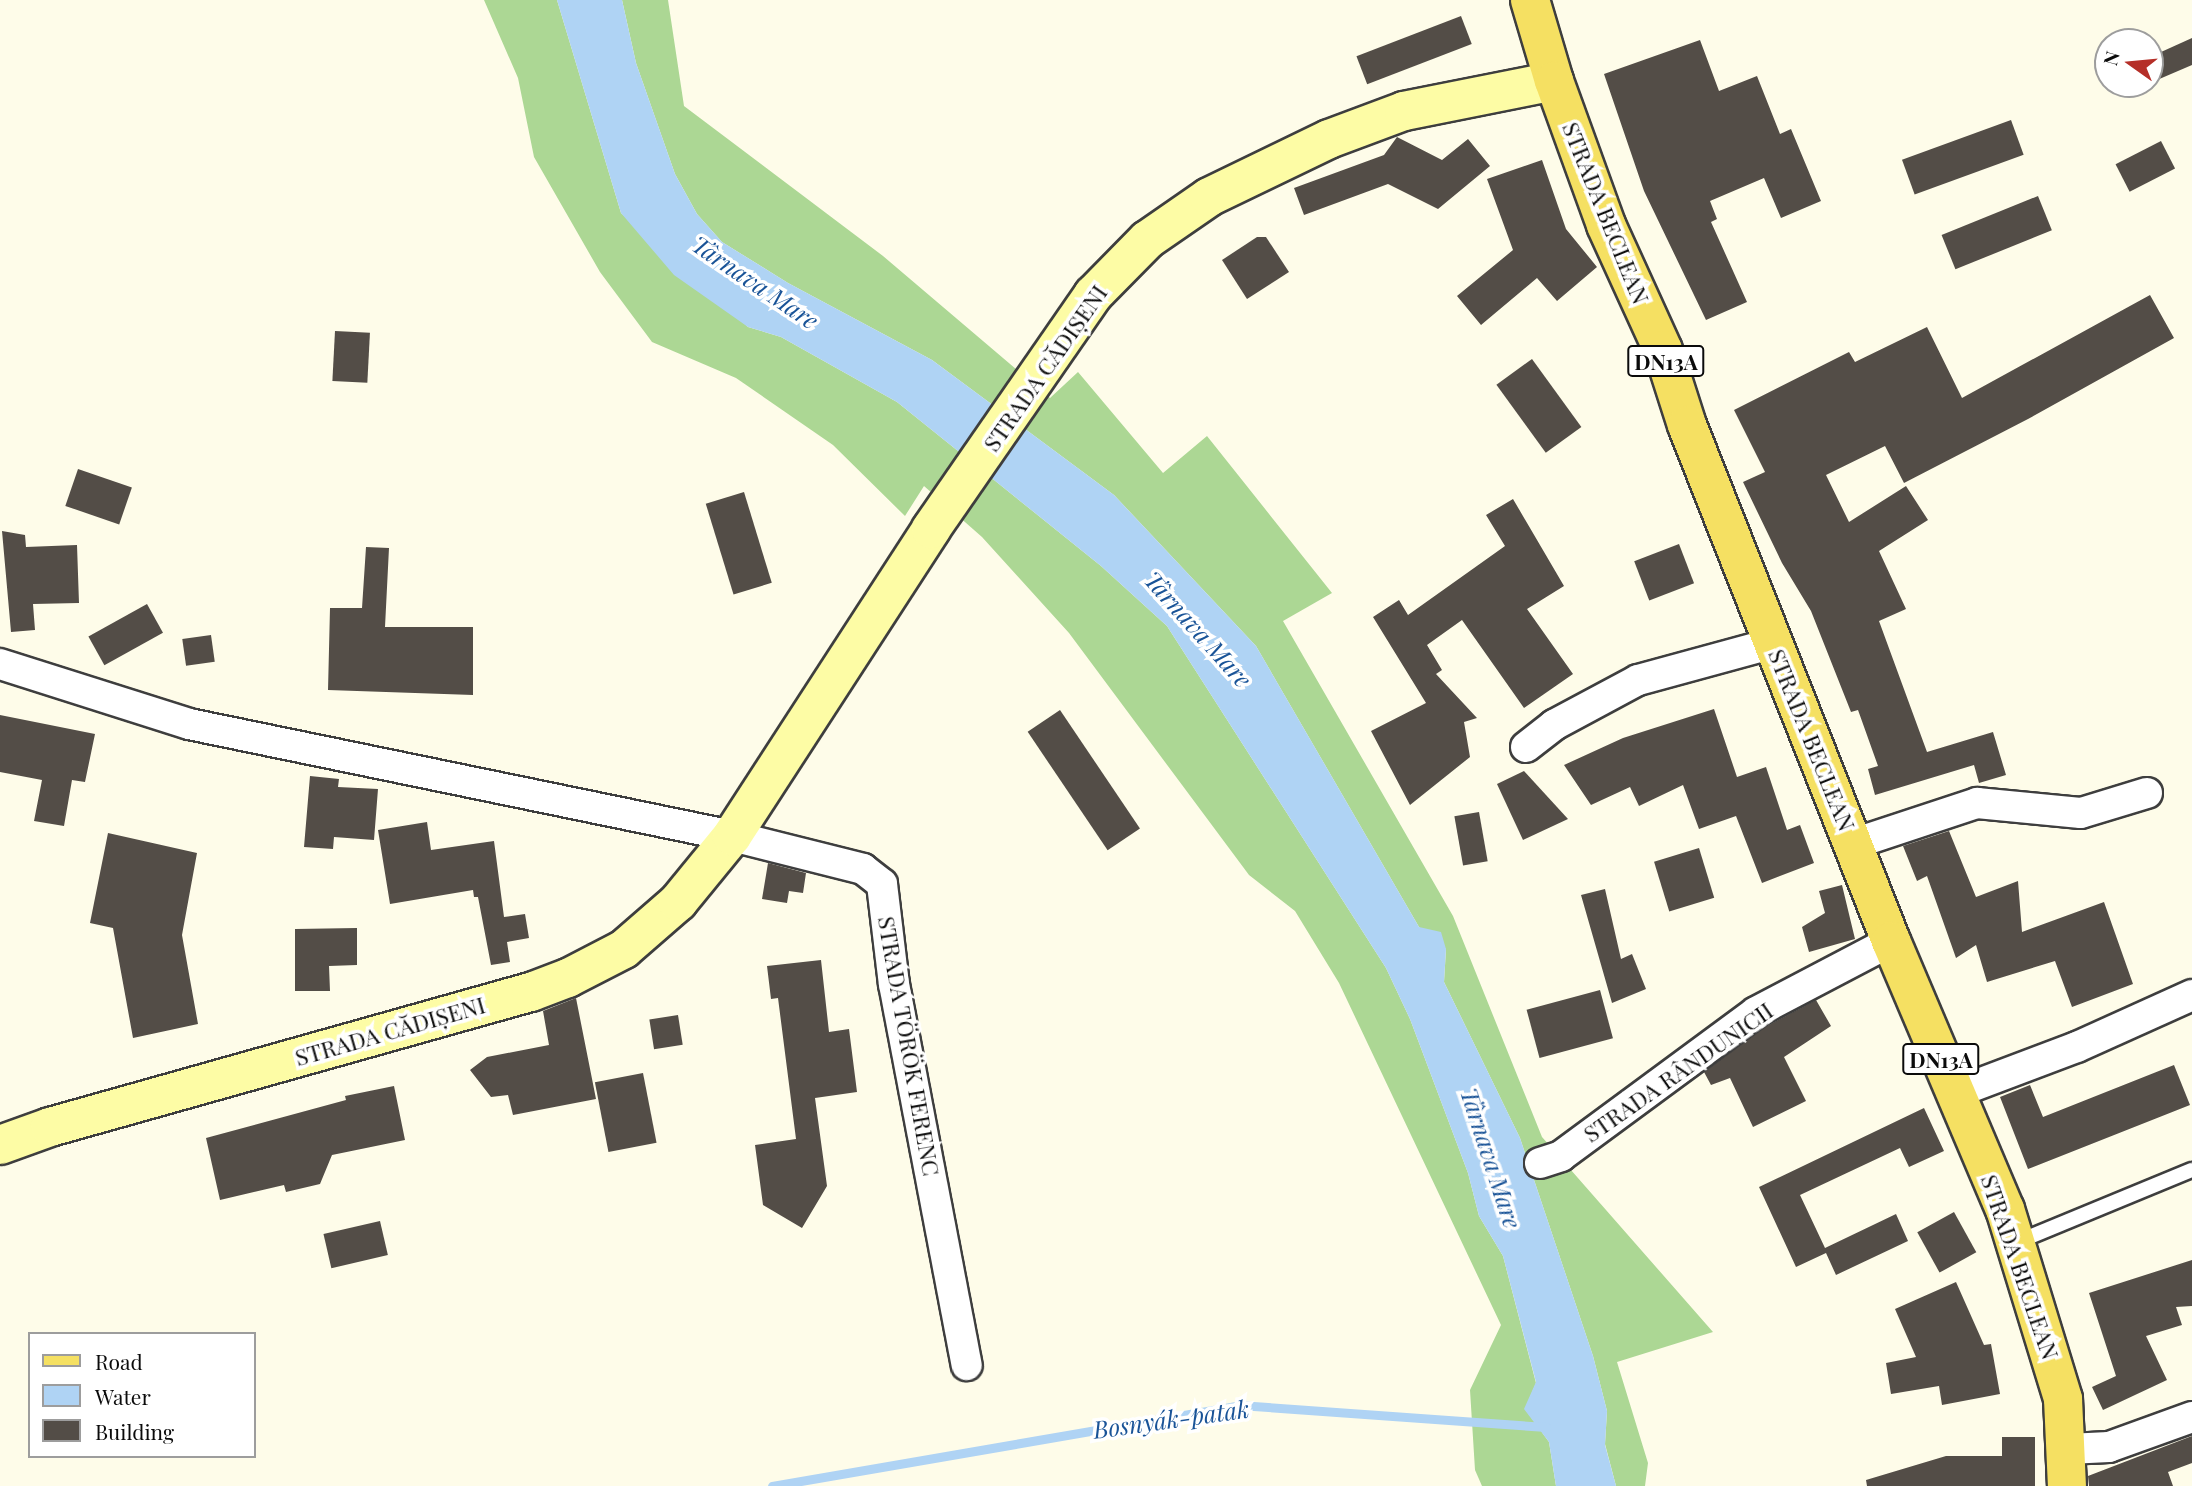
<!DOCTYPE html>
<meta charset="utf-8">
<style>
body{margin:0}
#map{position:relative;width:2192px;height:1486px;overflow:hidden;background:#fefce9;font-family:"Playfair Display",serif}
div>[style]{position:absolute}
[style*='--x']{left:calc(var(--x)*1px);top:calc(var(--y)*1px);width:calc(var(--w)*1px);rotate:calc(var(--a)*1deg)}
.forest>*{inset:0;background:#acd794}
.water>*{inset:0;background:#afd3f4}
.stream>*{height:9px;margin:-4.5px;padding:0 4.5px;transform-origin:4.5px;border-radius:4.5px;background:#afd3f4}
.building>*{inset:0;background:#534d47;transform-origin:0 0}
.roads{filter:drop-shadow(2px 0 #3e3e3e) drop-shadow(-2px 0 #3e3e3e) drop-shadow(0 2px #3e3e3e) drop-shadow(0 -2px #3e3e3e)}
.service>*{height:14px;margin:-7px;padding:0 7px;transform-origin:7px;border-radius:7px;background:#fff}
.minor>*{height:30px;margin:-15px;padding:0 15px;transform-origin:15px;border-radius:15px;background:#fff}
.secondary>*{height:38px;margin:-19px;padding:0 19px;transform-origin:19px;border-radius:19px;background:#fdfca5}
.primary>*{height:38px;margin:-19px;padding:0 19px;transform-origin:19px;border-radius:19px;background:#f5e062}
span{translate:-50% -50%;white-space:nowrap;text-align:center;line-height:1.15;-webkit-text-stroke:7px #fff;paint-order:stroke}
.shield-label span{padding:2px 5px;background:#fff;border:2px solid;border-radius:5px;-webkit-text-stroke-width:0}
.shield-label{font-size:21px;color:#0b0b0b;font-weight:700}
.street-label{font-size:23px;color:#0b0b0b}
.water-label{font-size:24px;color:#195397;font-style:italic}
.legend{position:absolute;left:28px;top:1332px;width:228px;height:126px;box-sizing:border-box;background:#fff;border:2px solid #9d9d9d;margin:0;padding:9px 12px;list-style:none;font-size:21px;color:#0b0b0b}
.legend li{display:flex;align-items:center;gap:14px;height:35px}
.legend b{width:35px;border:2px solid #9d9d9d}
.north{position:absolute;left:2094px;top:28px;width:70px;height:70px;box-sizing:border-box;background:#fff;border:2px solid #9d9d9d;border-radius:50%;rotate:285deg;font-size:19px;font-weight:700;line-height:28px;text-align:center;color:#0b0b0b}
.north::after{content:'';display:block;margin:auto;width:24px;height:32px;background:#b52f28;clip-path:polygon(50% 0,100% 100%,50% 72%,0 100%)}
</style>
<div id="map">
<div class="forest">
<div style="clip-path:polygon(484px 0,557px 0,621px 213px,748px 327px,781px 337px,897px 402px,1101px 566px,1167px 626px,1386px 968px,1410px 1019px,1468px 1173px,1479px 1216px,1503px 1256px,1536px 1383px,1525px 1409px,1549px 1442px,1556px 1486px,1482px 1486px,1475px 1470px,1470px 1390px,1501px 1325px,1339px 983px,1295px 911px,1249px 875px,1069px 633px,982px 537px,924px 486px,905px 516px,833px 445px,736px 378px,652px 342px,600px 272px,534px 157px,518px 78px)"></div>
<div style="clip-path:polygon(622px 0,668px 0,684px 106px,883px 256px,1050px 398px,1078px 372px,1163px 473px,1207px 436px,1332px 593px,1283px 621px,1453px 916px,1542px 1137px,1713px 1332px,1617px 1362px,1648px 1463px,1645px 1486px,1616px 1486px,1605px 1444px,1607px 1411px,1593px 1356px,1520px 1138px,1444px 982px,1446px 949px,1419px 927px,1256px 646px,1114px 495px,932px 360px,788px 283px,722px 242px,697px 214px,675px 174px,636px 63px)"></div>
</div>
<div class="water">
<div style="clip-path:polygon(557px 0,622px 0,636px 63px,675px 174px,697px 214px,722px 242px,788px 283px,932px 360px,1114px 495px,1256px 646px,1419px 927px,1441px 932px,1446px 949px,1444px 982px,1520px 1138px,1593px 1356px,1607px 1411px,1605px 1445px,1616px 1486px,1556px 1486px,1549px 1442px,1524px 1409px,1536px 1382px,1503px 1256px,1479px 1216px,1468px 1173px,1410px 1019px,1386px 968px,1167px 626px,1101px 566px,897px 402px,781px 337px,748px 327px,674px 275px,621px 213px)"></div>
</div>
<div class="stream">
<div style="--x:772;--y:1486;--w:474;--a:-9.8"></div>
<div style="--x:1239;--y:1405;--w:308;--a:4.1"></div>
</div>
<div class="building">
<div style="left:1461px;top:16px;width:30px;height:112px;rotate:69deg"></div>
<div style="clip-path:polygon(2192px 38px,2192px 65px,2150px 83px,2150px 57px)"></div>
<div style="clip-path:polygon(1700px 40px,1719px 91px,1757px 76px,1780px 134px,1791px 129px,1821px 201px,1781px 218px,1764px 178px,1710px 201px,1717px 219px,1711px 222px,1747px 302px,1706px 320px,1644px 191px,1604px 74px)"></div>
<div style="left:2011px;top:120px;width:37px;height:116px;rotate:70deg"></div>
<div style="clip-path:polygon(1397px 137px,1442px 160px,1468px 139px,1490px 166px,1438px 209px,1388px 184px,1304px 215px,1294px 188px,1384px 155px)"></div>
<div style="left:2161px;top:141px;width:31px;height:51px;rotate:63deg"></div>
<div style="clip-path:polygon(1542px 160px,1566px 229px,1597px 267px,1557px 301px,1537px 278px,1481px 325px,1457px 296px,1513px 250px,1487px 179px)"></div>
<div style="left:2038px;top:196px;width:37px;height:104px;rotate:68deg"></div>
<div style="clip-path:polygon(1257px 237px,1266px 237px,1289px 272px,1247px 299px,1222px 260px)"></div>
<div style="clip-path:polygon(2150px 295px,2174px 338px,2028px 419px,1904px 483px,1885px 446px,1826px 475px,1849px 522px,1906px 486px,1928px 520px,1879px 551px,1906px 609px,1879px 621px,1927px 752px,1993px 732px,2006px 775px,1979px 783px,1974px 765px,1875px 795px,1868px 769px,1878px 766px,1858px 710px,1851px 712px,1811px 611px,1782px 563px,1743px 482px,1765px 472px,1734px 410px,1849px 352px,1855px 362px,1927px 327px,1962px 398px)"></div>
<div style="left:335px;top:331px;width:35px;height:50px;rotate:3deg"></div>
<div style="left:1532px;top:359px;width:84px;height:44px;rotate:54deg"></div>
<div style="left:78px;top:469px;width:57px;height:39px;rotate:19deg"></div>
<div style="left:744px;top:492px;width:95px;height:40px;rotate:73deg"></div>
<div style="clip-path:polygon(1513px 499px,1564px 586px,1527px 609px,1573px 674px,1524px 708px,1462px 620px,1427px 645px,1442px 670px,1436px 674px,1477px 718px,1464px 722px,1470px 757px,1410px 805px,1371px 731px,1426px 703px,1373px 617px,1399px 600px,1408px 615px,1505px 546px,1486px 515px)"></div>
<div style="clip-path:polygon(2px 531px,25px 535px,26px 547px,77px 545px,79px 603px,33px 604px,35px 630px,11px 632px)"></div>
<div style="left:1679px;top:544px;width:42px;height:48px;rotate:69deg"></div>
<div style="clip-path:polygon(366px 547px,389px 548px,385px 627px,473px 627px,473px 695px,328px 690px,330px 608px,362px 608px)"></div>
<div style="left:147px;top:604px;width:33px;height:67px;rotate:61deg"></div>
<div style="left:211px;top:635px;width:27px;height:29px;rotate:82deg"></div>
<div style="clip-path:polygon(1714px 709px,1737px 777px,1766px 767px,1787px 830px,1800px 825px,1814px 863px,1762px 883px,1736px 816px,1699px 829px,1683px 785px,1639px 806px,1630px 787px,1591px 805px,1564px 765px,1623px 738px)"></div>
<div style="left:1060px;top:710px;width:143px;height:39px;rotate:56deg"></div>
<div style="clip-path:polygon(0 715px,95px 734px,85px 782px,72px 780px,64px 826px,34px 821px,42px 780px,0 772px)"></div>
<div style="clip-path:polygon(1524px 771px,1568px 819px,1523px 840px,1497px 784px)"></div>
<div style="clip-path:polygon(310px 776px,339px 779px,338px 787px,378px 789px,374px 840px,334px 837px,333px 849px,304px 847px)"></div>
<div style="left:1479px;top:812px;width:50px;height:25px;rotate:80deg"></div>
<div style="clip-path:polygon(427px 822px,431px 850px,494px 841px,504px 917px,525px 914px,529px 938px,507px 942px,510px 962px,491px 965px,478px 897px,474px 897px,473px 890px,390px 904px,378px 830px)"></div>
<div style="clip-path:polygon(1949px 831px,1976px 897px,2018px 881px,2022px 932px,2104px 902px,2133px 984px,2072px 1007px,2055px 961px,1987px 982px,1976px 945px,1956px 958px,1927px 876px,1917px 881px,1903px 846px)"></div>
<div style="clip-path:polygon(108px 833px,197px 853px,182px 935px,198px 1024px,133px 1038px,113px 928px,90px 923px)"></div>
<div style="left:1699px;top:848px;width:52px;height:47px;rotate:73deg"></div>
<div style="clip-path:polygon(768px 863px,806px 873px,803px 893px,789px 891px,787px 903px,762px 899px)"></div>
<div style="clip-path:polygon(1842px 885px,1855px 939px,1809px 952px,1802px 927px,1825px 913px,1819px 891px)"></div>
<div style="clip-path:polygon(1605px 889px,1621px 959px,1632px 954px,1646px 989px,1612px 1003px,1581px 895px)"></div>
<div style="clip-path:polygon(357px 928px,357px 965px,329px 966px,330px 991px,295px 991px,295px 929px)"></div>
<div style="clip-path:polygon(821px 960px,829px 1032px,849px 1029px,857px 1092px,815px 1098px,827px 1186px,802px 1228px,763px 1205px,755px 1145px,796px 1139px,778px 998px,771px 999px,767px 966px)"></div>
<div style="left:1600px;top:990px;width:50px;height:76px;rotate:75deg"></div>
<div style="clip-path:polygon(576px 998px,596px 1099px,513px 1115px,508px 1095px,491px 1097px,470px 1070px,487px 1057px,549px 1045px,543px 1011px)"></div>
<div style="clip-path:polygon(1816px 1000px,1831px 1026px,1784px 1057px,1806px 1101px,1753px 1127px,1730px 1078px,1711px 1085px,1704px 1072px,1765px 1027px)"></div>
<div style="left:678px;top:1015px;width:30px;height:29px;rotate:81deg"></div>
<div style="clip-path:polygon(2174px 1065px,2190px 1105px,2028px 1169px,2000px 1097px,2030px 1085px,2043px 1117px)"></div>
<div style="left:643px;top:1073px;width:71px;height:49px;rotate:79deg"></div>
<div style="clip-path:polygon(394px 1086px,405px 1140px,332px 1155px,320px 1184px,286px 1192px,284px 1185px,220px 1200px,206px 1138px,346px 1100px,345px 1096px)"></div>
<div style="clip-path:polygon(1924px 1108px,1944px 1151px,1909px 1167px,1900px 1148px,1800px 1195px,1825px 1248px,1896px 1214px,1908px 1241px,1836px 1275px,1826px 1253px,1796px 1267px,1759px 1187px)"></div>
<div style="left:1954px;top:1212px;width:46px;height:42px;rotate:61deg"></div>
<div style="left:380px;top:1221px;width:35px;height:58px;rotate:77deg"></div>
<div style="clip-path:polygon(2192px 1260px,2192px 1306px,2176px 1307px,2182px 1325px,2146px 1336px,2167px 1380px,2103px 1410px,2092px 1387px,2116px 1376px,2089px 1293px)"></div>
<div style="clip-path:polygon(1956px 1282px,1984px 1345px,1991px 1344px,2000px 1394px,1942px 1405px,1939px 1386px,1891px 1394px,1886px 1363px,1916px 1357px,1895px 1309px)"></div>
<div style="clip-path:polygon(2192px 1436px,2192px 1463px,2168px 1472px,2173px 1486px,2089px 1486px,2088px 1476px)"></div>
<div style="clip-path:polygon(2002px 1437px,2035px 1437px,2035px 1486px,1867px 1486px,1866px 1480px,1946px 1456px,2002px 1456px)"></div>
</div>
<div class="roads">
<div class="service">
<div style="--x:2017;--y:1242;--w:189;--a:-22.4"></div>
</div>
<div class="minor">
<div style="--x:0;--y:664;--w:198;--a:17.6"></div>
<div style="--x:189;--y:724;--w:554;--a:11.65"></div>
<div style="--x:732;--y:836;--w:135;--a:14.1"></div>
<div style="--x:863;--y:869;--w:24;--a:38"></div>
<div style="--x:882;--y:884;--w:101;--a:83.2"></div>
<div style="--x:894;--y:984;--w:388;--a:79.2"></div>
<div style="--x:1526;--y:747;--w:36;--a:-38"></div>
<div style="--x:1554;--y:725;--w:95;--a:-28.2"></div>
<div style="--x:1638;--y:680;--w:141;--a:-15.2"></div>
<div style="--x:1853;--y:844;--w:131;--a:-18.3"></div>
<div style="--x:1977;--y:803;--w:104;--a:5.5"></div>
<div style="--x:2081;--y:813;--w:69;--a:-16.9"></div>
<div style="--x:1955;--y:1093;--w:130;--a:-20.7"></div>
<div style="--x:2077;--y:1047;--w:126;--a:-24.3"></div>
<div style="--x:1540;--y:1163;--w:22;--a:-18"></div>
<div style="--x:1561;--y:1156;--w:242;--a:-36.4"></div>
<div style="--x:1756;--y:1012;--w:153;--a:-27.7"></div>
<div style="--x:2068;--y:1449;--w:41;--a:-2.8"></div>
<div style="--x:2109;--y:1447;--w:88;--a:-19.9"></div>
</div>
<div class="secondary">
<div style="--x:0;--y:1145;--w:53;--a:-19.8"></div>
<div style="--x:50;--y:1127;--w:500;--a:-15.7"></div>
<div style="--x:531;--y:992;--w:40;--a:-21"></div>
<div style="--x:568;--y:978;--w:63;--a:-27.4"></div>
<div style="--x:624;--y:949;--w:72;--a:-41"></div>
<div style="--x:678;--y:902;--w:85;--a:-50.7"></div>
<div style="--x:732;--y:836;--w:366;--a:-57"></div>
<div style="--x:931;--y:529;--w:285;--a:-55.3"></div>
<div style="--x:1093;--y:295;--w:77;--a:-45.5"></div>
<div style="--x:1147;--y:240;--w:75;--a:-34.7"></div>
<div style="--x:1209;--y:197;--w:133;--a:-25.8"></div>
<div style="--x:1329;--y:139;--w:80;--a:-20.5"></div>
<div style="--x:1404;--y:111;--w:153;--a:-11.3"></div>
</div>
<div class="primary">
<div style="--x:1530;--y:0;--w:84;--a:73.5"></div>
<div style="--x:1554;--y:81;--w:153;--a:70.1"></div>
<div style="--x:1606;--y:225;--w:137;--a:65.5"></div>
<div style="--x:1663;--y:350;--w:79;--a:72.3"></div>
<div style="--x:1687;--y:425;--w:555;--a:68.43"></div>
<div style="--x:1891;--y:941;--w:291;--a:67"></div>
<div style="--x:2005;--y:1209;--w:199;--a:73"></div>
<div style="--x:2063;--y:1399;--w:87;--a:87.4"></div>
</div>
</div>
<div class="shield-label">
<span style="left:1666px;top:361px">DN13A</span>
<span style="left:1941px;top:1059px">DN13A</span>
</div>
<div class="street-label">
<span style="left:1606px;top:213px;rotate:68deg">STRADA BECLEAN</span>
<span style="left:1045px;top:368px;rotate:-55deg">STRADA CĂDIȘENI</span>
<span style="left:1812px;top:740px;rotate:68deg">STRADA BECLEAN</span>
<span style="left:390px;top:1031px;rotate:-16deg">STRADA CĂDIȘENI</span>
<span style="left:909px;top:1046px;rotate:80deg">STRADA TÖRÖK FERENC</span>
<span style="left:1678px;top:1072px;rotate:-35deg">STRADA RÂNDUNICII</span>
<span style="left:2020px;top:1267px;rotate:71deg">STRADA BECLEAN</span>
</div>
<div class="water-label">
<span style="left:755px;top:282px;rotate:34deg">Târnava Mare</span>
<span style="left:1198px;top:629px;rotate:48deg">Târnava Mare</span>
<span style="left:1491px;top:1158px;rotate:72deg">Târnava Mare</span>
<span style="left:1171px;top:1419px;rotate:-8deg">Bosnyák-patak</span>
</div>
<ul class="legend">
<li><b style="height:9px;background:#f5e062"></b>Road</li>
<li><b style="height:19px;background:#afd3f4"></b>Water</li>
<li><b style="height:19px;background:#534d47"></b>Building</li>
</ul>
<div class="north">N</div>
</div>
